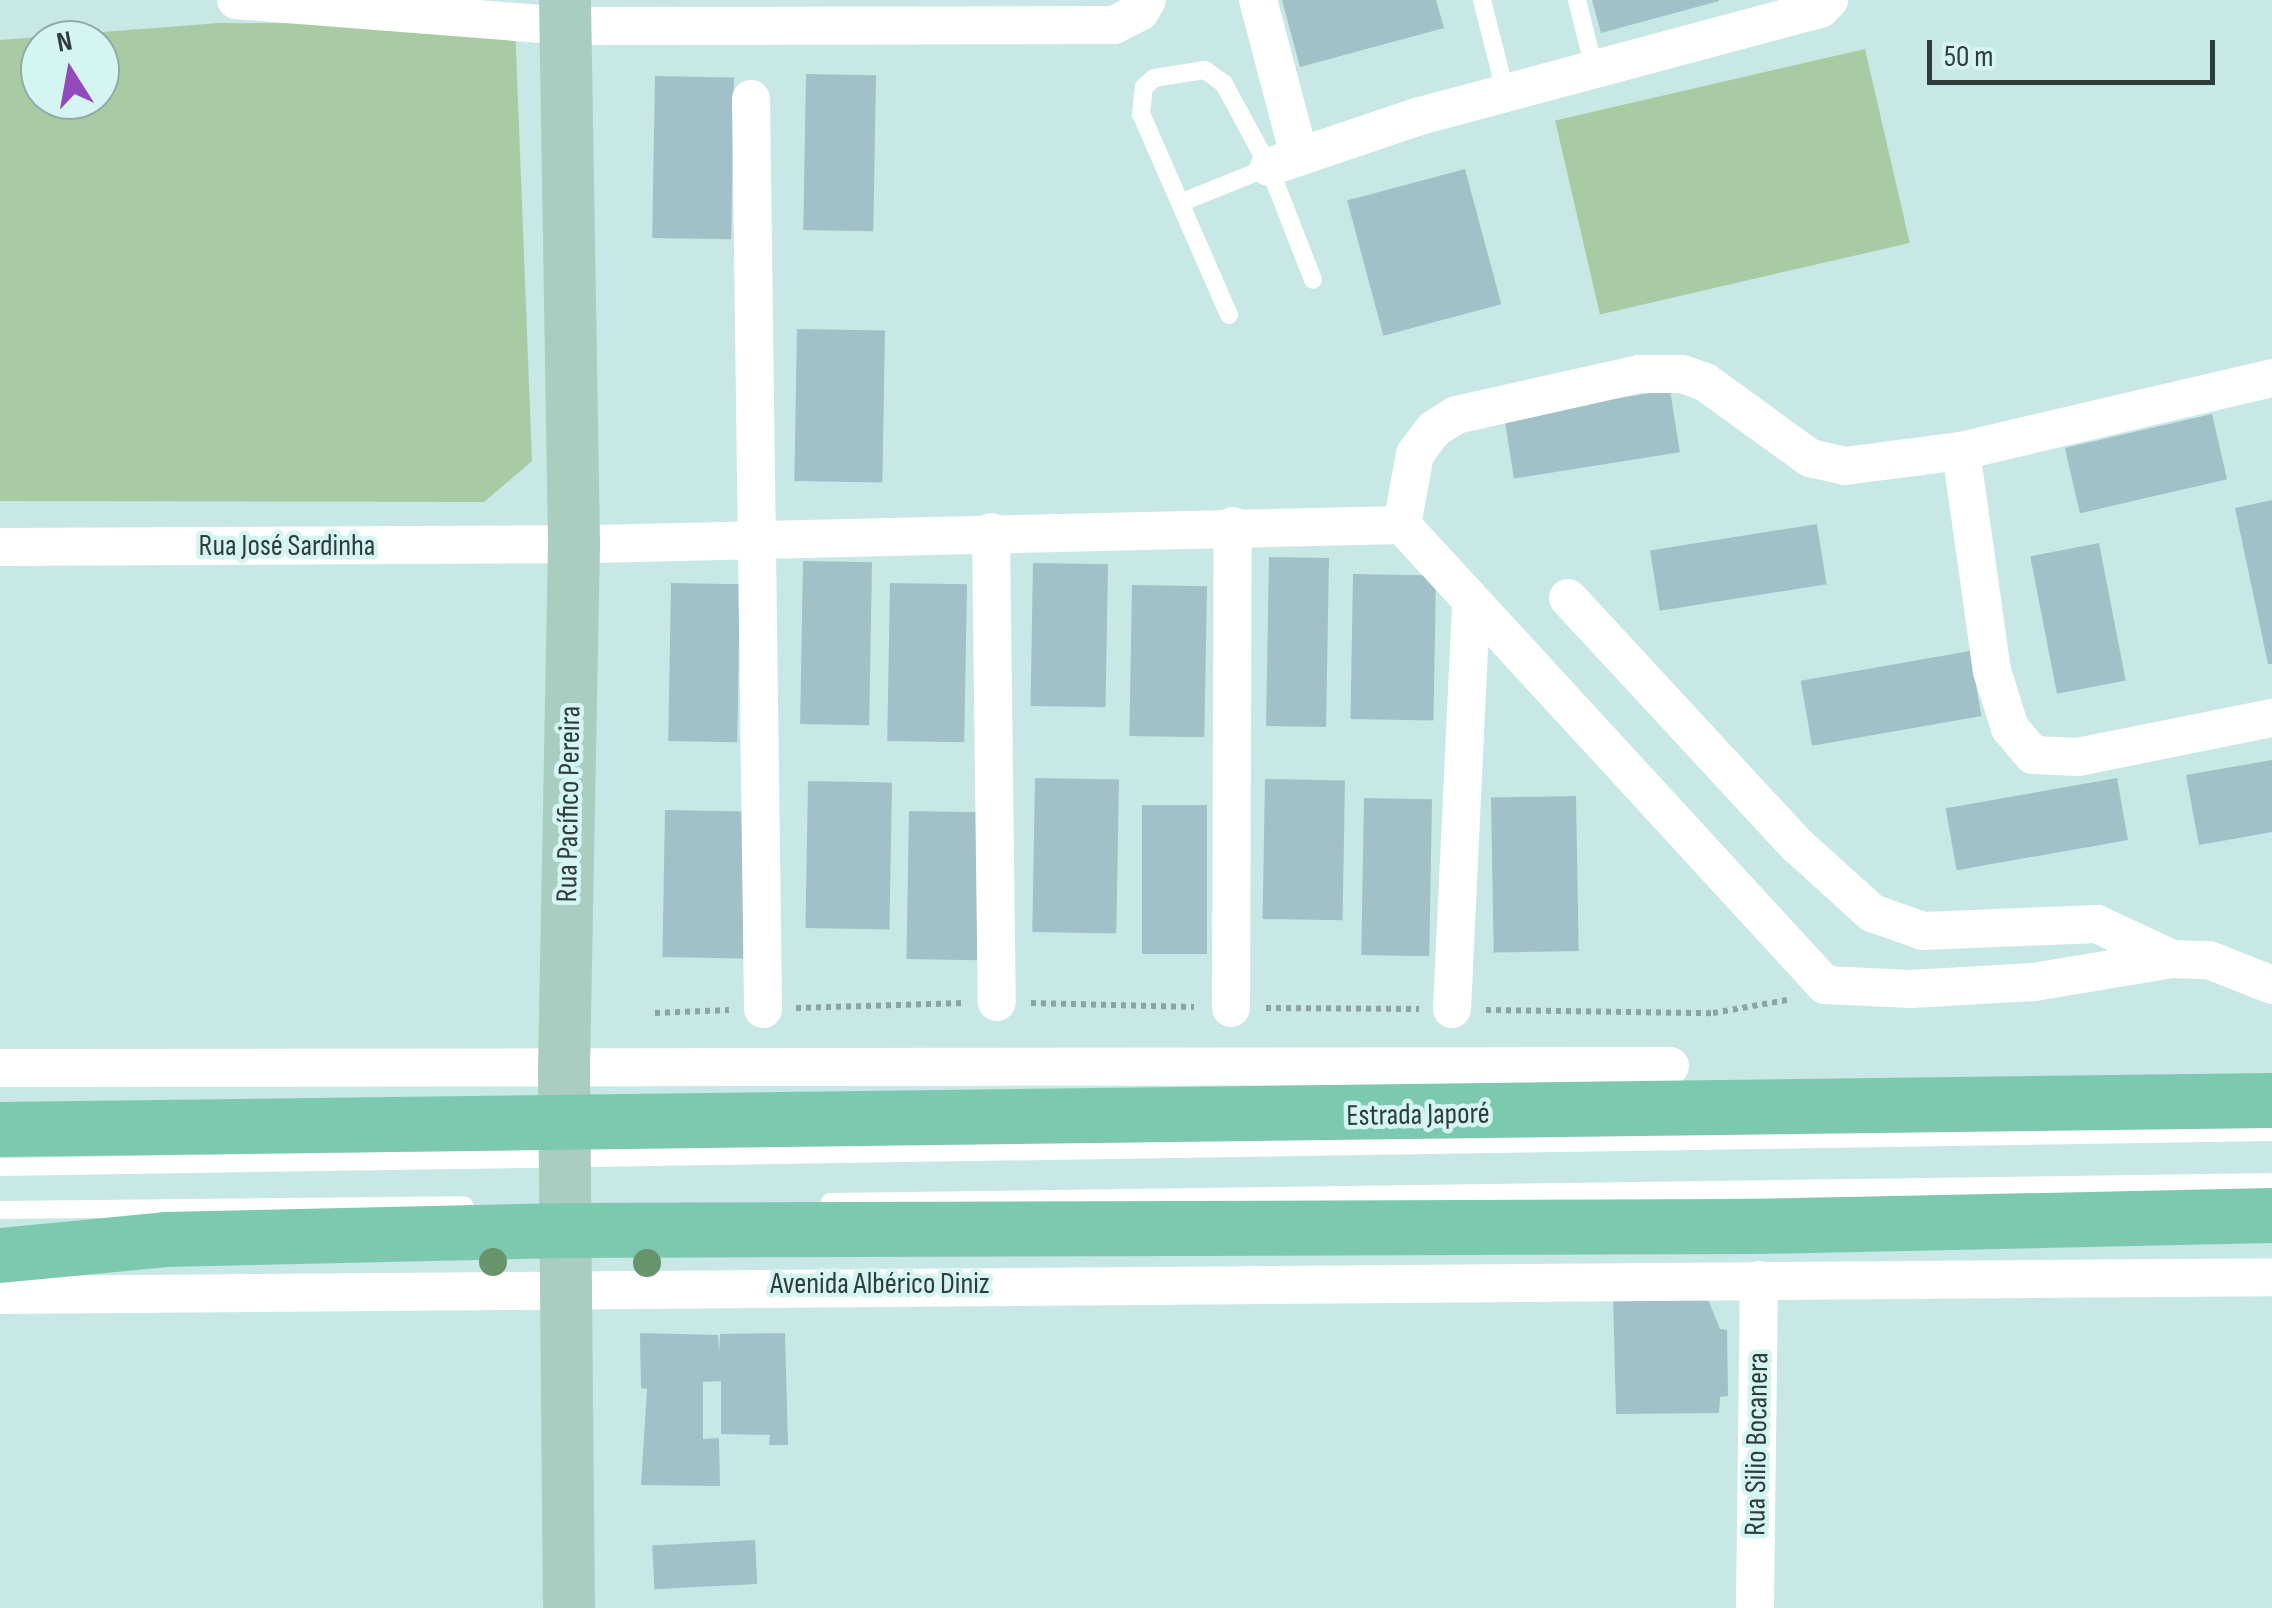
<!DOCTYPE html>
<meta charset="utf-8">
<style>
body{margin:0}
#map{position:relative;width:2272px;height:1608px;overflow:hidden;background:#c8e8e5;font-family:"Sofia Sans Condensed",sans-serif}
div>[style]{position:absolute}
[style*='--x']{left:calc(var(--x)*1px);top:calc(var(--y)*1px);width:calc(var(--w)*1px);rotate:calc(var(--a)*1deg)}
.green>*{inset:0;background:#a9cba3;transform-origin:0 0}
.building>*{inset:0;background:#a2c0c7;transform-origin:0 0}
.path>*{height:6px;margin-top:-3px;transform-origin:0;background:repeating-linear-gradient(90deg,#8ca4a2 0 5px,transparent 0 10px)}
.lane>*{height:18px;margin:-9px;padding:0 9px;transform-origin:9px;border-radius:9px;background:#fff}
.street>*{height:38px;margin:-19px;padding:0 19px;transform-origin:19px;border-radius:19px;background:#fff}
.secondary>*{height:52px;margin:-26px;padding:0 26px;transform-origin:26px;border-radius:26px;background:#aacdc2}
.primary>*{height:55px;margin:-27.5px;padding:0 27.5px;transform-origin:27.5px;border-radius:27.5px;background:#7dc9af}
.trees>*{width:28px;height:28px;margin:-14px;border-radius:50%;background:#67946b}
span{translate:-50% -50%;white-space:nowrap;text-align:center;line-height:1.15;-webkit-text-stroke:9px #d5f5f2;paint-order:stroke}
.street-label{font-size:30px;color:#2f3c3a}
.north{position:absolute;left:20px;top:20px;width:100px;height:100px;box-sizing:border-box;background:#d5f5f2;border:2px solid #93aba8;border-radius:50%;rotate:349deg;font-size:28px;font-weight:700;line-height:40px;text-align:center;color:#2f3c3a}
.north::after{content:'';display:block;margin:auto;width:35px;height:45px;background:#924abc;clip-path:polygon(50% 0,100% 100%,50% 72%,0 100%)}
.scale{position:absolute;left:1927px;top:40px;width:288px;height:45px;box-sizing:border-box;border:5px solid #2f3c3a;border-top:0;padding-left:12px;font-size:30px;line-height:35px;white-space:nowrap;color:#2f3c3a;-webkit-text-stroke:8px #d5f5f2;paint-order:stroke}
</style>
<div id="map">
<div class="green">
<div style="clip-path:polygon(evenodd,219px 23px,515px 24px,532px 461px,484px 502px,0 501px,0 40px,219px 23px,40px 40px,100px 40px,100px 100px,40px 100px,40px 40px)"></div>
<div style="left:1865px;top:49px;width:199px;height:318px;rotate:77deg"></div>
</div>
<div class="building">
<div style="clip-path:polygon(1282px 0,1436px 0,1444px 28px,1300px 67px)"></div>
<div style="clip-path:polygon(1592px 0,1719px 0,1719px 1px,1601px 33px)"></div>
<div style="left:806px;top:74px;width:70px;height:156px;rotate:1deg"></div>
<div style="left:655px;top:76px;width:79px;height:162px;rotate:1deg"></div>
<div style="left:1465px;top:169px;width:140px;height:122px;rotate:75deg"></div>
<div style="left:797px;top:329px;width:88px;height:152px;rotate:1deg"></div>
<div style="left:1670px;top:390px;width:63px;height:168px;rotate:81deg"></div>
<div style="left:2212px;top:414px;width:67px;height:151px;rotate:77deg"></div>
<div style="clip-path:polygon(2272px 500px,2272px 664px,2268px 664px,2235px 508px)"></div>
<div style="left:1817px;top:524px;width:61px;height:169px;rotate:81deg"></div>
<div style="left:2099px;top:543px;width:140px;height:70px;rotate:79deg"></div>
<div style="left:1269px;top:557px;width:60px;height:169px;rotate:1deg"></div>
<div style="left:803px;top:561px;width:69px;height:163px;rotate:1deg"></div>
<div style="left:1033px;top:563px;width:75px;height:143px;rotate:1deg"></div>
<div style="left:1353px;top:574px;width:83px;height:145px;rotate:1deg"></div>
<div style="left:671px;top:583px;width:69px;height:158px;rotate:1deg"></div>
<div style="left:890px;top:583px;width:77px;height:158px;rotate:1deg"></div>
<div style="left:1132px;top:585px;width:75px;height:151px;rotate:1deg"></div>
<div style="left:1970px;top:651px;width:66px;height:172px;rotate:80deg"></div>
<div style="clip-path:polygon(2272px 760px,2272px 832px,2199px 845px,2186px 775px)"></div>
<div style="left:1035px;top:778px;width:84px;height:154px;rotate:1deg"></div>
<div style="left:2117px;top:778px;width:63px;height:174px;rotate:80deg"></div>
<div style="left:1265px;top:779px;width:80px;height:140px;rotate:1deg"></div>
<div style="left:808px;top:781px;width:84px;height:147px;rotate:1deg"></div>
<div style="left:1576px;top:796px;width:155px;height:85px;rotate:89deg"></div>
<div style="left:1364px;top:798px;width:68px;height:157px;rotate:1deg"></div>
<div style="left:1142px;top:805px;width:65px;height:149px"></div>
<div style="left:665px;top:810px;width:81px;height:147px;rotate:1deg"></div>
<div style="left:909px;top:811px;width:73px;height:148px;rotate:1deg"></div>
<div style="clip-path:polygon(1613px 1294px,1707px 1297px,1720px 1329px,1727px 1330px,1728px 1396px,1720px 1397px,1719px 1413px,1616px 1414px)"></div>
<div style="clip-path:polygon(640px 1333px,718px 1335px,719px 1353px,720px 1334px,785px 1333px,788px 1445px,769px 1445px,770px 1435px,721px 1434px,721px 1381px,703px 1382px,703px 1439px,719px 1438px,720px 1486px,641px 1485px,647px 1389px,641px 1388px)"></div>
<div style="left:755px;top:1540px;width:44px;height:103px;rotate:87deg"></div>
</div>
<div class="path">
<div style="--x:1031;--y:1003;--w:163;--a:1.4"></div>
<div style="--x:796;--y:1008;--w:168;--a:-1.7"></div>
<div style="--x:1266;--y:1008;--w:153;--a:0.4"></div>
<div style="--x:1486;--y:1010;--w:227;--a:0.8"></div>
<div style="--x:1713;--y:1013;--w:75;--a:-10"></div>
<div style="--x:655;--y:1013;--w:74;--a:-2.3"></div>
</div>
<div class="lane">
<div style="--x:1482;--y:0;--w:94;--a:75.8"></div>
<div style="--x:1577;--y:0;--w:70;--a:76"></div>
<div style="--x:1180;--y:203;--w:96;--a:-22"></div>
<div style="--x:1229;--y:315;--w:219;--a:-113.6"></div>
<div style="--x:1141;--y:114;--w:27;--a:-84"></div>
<div style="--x:1144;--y:87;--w:13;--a:-42"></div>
<div style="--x:1154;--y:78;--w:52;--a:-8.9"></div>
<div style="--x:1205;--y:70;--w:24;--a:36"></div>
<div style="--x:1224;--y:84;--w:94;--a:61.5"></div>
<div style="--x:1269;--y:167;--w:121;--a:68.7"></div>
<div style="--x:0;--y:1167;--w:2272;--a:-0.88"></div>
<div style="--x:830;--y:1202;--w:1442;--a:-0.79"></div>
<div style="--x:0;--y:1210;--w:464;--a:-0.6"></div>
</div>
<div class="street">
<div style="--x:236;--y:0;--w:330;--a:4.5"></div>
<div style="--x:565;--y:26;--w:549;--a:-0.1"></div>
<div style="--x:1114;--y:25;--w:29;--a:-27"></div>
<div style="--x:1140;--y:12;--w:14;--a:-60"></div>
<div style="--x:1258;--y:0;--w:160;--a:75.2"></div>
<div style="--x:751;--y:99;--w:910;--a:89.24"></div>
<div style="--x:1269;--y:167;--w:159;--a:-18.7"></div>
<div style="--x:1420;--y:116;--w:414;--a:-15"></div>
<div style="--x:1820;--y:9;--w:13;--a:-45"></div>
<div style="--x:1961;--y:451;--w:222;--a:82"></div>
<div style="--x:1992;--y:671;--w:60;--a:72.5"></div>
<div style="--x:2010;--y:728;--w:35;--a:50"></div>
<div style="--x:2033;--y:755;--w:45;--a:2.5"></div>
<div style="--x:2078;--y:757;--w:198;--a:-11.4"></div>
<div style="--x:1402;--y:525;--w:72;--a:-79.6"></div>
<div style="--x:1415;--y:454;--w:31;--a:-53"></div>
<div style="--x:1434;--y:429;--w:26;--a:-32"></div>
<div style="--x:1456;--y:415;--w:188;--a:-12.6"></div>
<div style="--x:1639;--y:374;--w:43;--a:0"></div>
<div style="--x:1682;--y:374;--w:24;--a:19"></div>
<div style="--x:1705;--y:382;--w:130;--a:35.9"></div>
<div style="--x:1810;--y:458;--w:36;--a:13"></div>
<div style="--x:1845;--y:466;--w:117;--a:-7.4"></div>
<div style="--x:1961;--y:451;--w:319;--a:-13.2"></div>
<div style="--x:991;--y:532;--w:470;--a:89.3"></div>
<div style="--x:0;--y:547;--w:595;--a:-0.29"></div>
<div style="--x:595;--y:544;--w:807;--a:-1.35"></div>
<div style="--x:1402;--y:525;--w:625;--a:47.4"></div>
<div style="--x:1825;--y:985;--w:86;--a:2.7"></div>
<div style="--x:1911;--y:989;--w:123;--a:-3.3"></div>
<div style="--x:2034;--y:982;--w:140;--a:-9.5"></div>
<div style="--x:2172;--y:959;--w:37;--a:2"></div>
<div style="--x:2209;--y:960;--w:68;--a:21.6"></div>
<div style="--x:1568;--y:598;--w:337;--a:47.2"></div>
<div style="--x:1797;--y:845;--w:101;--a:42.2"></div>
<div style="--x:1872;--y:913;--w:54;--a:19.4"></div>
<div style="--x:1923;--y:931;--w:174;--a:-2.3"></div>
<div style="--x:2097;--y:924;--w:83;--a:25"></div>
<div style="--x:1231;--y:1008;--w:482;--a:-89.8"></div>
<div style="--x:1452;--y:1009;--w:403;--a:-87.3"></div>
<div style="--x:0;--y:1068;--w:1670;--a:-0.07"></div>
<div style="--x:0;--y:1295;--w:2272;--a:-0.45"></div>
<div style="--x:1755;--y:1608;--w:328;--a:-89.3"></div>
</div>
<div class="secondary">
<div style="--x:565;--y:0;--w:544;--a:89.05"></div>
<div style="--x:574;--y:544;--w:528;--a:91.09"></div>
<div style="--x:564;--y:1072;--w:536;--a:89.47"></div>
</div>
<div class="primary">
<div style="--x:0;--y:1129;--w:2272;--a:-0.73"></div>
<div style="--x:0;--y:1255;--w:166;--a:-5.5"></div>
<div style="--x:165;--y:1239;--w:400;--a:-1.3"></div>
<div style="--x:565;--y:1230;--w:1195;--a:-0.19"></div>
<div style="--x:1760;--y:1226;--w:512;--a:-1.23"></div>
</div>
<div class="trees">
<div style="left:493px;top:1262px"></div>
<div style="left:647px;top:1263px"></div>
</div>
<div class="street-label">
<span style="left:287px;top:546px">Rua José Sardinha</span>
<span style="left:569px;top:804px;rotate:-89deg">Rua Pacífico Pereira</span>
<span style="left:1418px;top:1115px;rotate:-1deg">Estrada Japoré</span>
<span style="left:880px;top:1284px">Avenida Albérico Diniz</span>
<span style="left:1757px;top:1444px;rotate:-89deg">Rua Silio Bocanera</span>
</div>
<div class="north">N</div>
<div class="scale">50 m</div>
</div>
